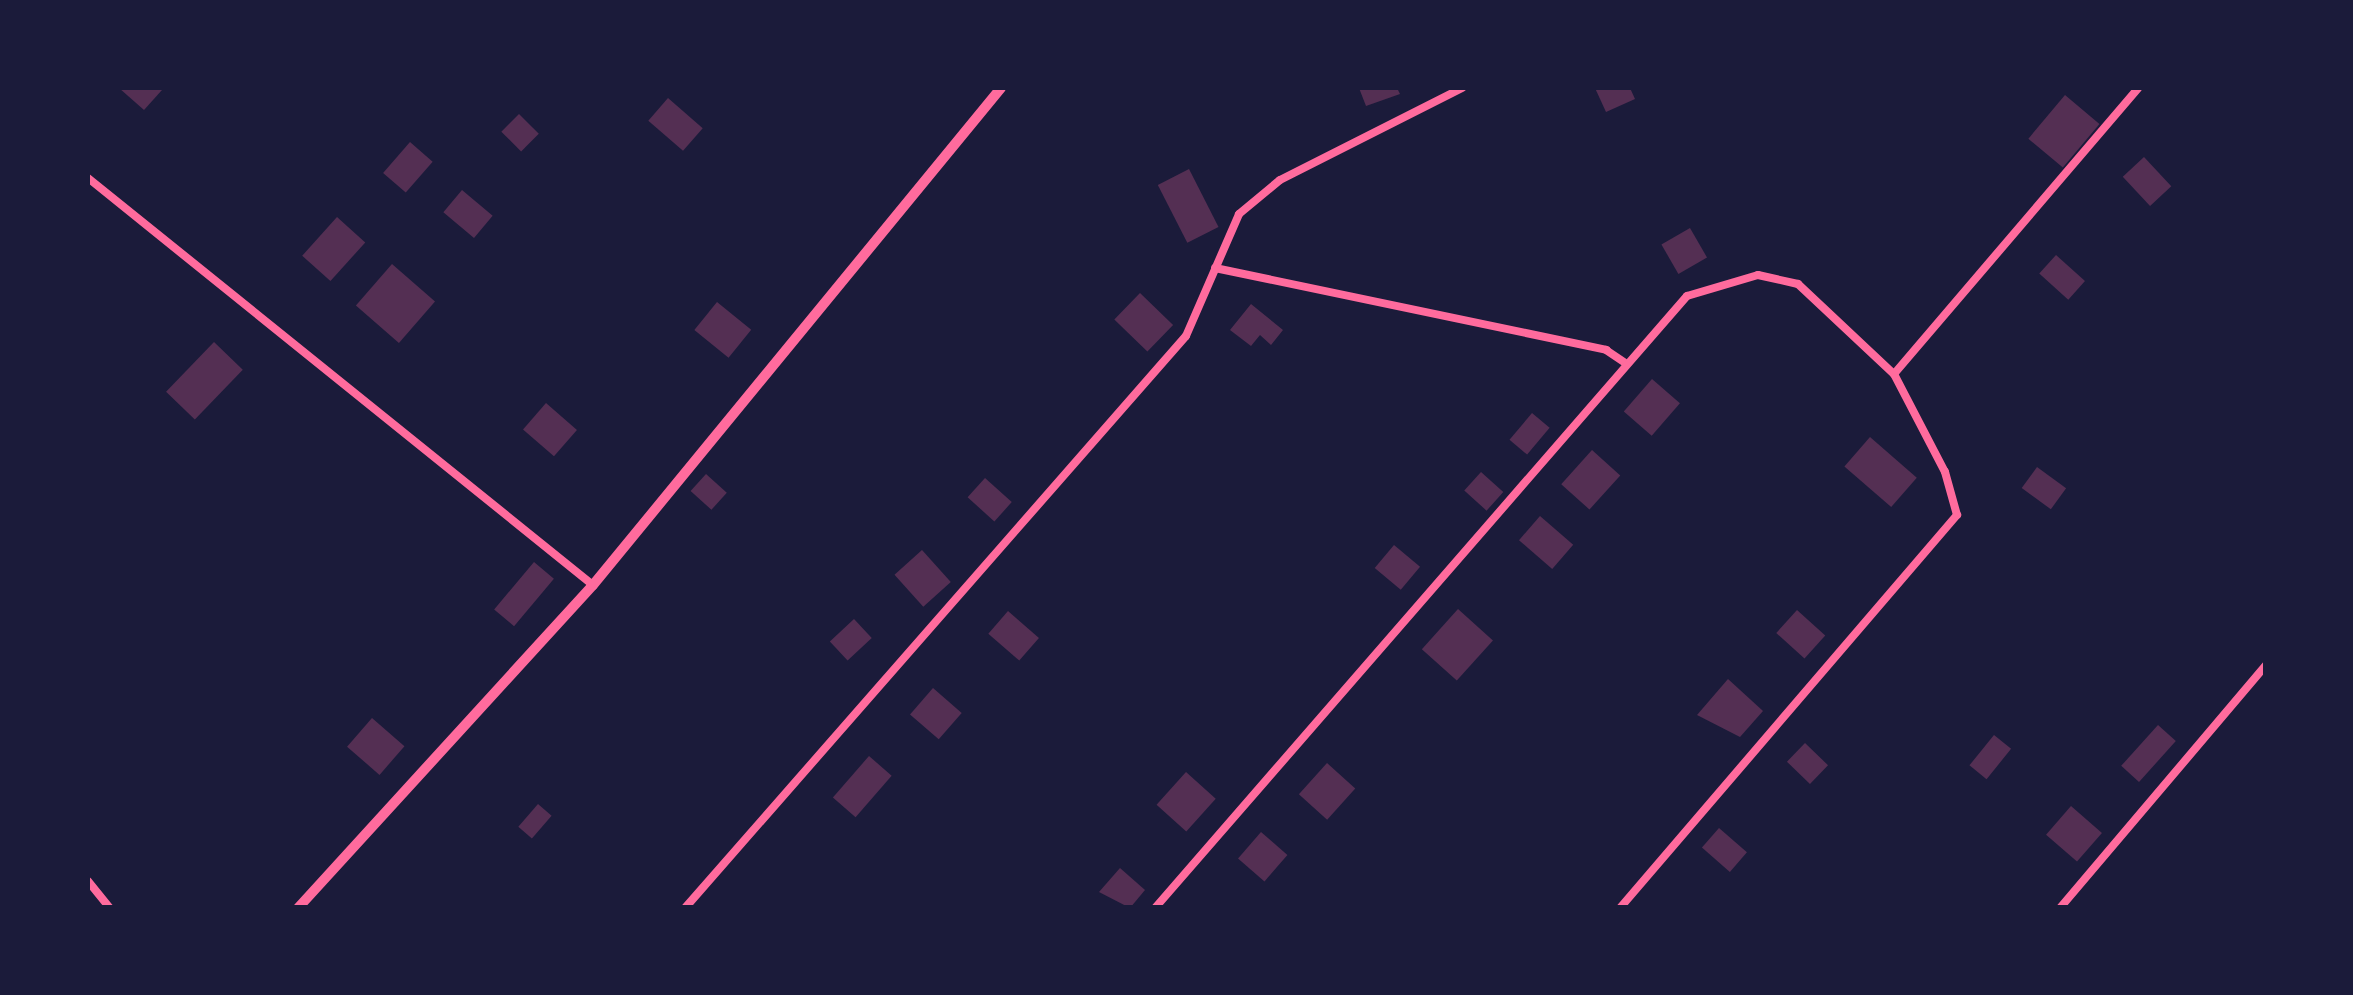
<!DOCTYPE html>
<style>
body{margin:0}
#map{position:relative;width:2353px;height:995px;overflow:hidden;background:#1b1b3a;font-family:Roboto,sans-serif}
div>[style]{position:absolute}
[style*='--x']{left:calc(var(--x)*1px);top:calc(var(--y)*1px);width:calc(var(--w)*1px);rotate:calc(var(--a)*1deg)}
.building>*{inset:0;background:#542f53;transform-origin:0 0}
.service>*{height:8px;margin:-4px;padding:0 4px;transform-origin:4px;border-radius:4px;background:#ff6b9d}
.minor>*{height:10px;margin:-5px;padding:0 5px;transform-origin:5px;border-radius:5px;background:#ff6b9d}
span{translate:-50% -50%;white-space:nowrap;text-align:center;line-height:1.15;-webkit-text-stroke:10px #1b1b3a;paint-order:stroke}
.frame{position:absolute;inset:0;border:90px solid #1b1b3a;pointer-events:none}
</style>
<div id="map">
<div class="building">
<div style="clip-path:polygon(119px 88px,159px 88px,162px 90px,144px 110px)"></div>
<div style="clip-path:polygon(1359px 88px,1397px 88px,1400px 94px,1366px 106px)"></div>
<div style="clip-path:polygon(1595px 88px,1630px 88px,1635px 99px,1606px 112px)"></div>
<div style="left:2065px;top:95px;width:45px;height:57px;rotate:40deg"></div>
<div style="left:668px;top:98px;width:46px;height:30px;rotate:41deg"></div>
<div style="left:519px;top:114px;width:28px;height:25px;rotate:45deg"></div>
<div style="left:410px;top:142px;width:30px;height:41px;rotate:41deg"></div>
<div style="left:2144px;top:157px;width:40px;height:29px;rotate:47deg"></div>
<div style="left:1189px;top:169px;width:65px;height:35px;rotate:63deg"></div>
<div style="left:462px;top:190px;width:40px;height:29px;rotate:40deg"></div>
<div style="left:337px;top:217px;width:38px;height:52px;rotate:42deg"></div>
<div style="left:1690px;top:228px;width:34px;height:33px;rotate:60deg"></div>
<div style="left:2056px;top:255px;width:39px;height:25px;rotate:42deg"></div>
<div style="left:392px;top:264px;width:57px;height:55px;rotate:41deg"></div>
<div style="left:1140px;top:293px;width:46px;height:37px;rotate:44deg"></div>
<div style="left:717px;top:302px;width:44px;height:36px;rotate:39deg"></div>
<div style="clip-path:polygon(1251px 304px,1283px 330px,1271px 345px,1260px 335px,1251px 346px,1230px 330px)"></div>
<div style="left:214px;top:342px;width:40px;height:69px;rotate:44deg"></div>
<div style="left:1652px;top:379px;width:37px;height:43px;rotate:41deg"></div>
<div style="left:546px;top:403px;width:41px;height:35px;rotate:41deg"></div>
<div style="left:1532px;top:413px;width:23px;height:35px;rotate:40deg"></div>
<div style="left:1870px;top:437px;width:62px;height:39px;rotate:41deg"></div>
<div style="left:1592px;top:450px;width:38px;height:46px;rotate:42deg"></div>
<div style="left:2037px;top:467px;width:36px;height:26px;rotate:36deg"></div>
<div style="left:1481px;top:472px;width:30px;height:25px;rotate:42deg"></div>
<div style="left:706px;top:474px;width:28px;height:23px;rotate:42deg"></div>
<div style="left:985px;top:478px;width:36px;height:26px;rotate:42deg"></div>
<div style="left:1540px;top:516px;width:44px;height:32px;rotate:41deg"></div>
<div style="left:1394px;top:545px;width:34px;height:30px;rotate:40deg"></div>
<div style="left:922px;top:550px;width:43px;height:37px;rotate:48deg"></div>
<div style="left:534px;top:562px;width:26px;height:62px;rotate:40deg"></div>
<div style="left:1458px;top:609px;width:47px;height:54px;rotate:42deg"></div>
<div style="left:1797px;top:610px;width:38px;height:31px;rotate:42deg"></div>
<div style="left:1008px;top:611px;width:41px;height:30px;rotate:41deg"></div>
<div style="left:854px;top:619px;width:26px;height:33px;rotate:47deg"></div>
<div style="clip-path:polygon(1728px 679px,1763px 711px,1740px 737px,1697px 715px)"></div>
<div style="left:933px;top:688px;width:38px;height:35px;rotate:41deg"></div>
<div style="left:372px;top:718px;width:43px;height:38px;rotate:41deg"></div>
<div style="left:2158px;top:725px;width:24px;height:55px;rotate:42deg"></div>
<div style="left:1994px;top:735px;width:22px;height:39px;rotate:39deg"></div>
<div style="left:1805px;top:743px;width:32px;height:26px;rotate:44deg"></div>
<div style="left:869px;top:756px;width:30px;height:55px;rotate:41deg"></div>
<div style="left:1327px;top:763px;width:38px;height:42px;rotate:42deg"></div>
<div style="left:1186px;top:772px;width:40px;height:44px;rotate:42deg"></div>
<div style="left:538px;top:804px;width:18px;height:30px;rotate:41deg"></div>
<div style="left:2071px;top:806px;width:41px;height:38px;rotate:41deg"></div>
<div style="left:1719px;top:828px;width:37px;height:26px;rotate:41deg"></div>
<div style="left:1261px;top:832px;width:35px;height:35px;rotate:41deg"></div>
<div style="clip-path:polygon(1120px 868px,1145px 890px,1130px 908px,1099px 892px)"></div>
</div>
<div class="service">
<div style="--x:88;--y:178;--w:649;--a:38.87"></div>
<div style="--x:1215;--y:268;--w:400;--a:11.8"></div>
<div style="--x:1606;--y:350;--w:22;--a:34"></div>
<div style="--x:88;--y:881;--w:35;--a:51"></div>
<div style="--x:685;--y:908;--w:760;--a:-48.79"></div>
<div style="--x:1186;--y:336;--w:133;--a:-66.5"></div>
<div style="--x:1239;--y:214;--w:53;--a:-39.7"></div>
<div style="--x:1280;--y:180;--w:204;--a:-26.8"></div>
<div style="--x:1155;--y:908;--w:811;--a:-49"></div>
<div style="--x:1687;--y:296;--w:74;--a:-16.5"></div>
<div style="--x:1758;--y:275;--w:41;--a:12.7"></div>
<div style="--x:1798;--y:284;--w:132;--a:43.2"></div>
<div style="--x:1620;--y:908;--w:518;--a:-49.39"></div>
<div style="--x:1957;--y:515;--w:45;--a:-105.6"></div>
<div style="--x:1945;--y:472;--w:110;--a:-117.5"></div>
<div style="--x:1894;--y:374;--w:376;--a:-49.5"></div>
<div style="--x:2060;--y:908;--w:319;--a:-49.7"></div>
</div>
<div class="minor">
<div style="--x:298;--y:908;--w:437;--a:-47.6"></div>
<div style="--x:593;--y:585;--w:643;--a:-50.62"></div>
</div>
<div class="frame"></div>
</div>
